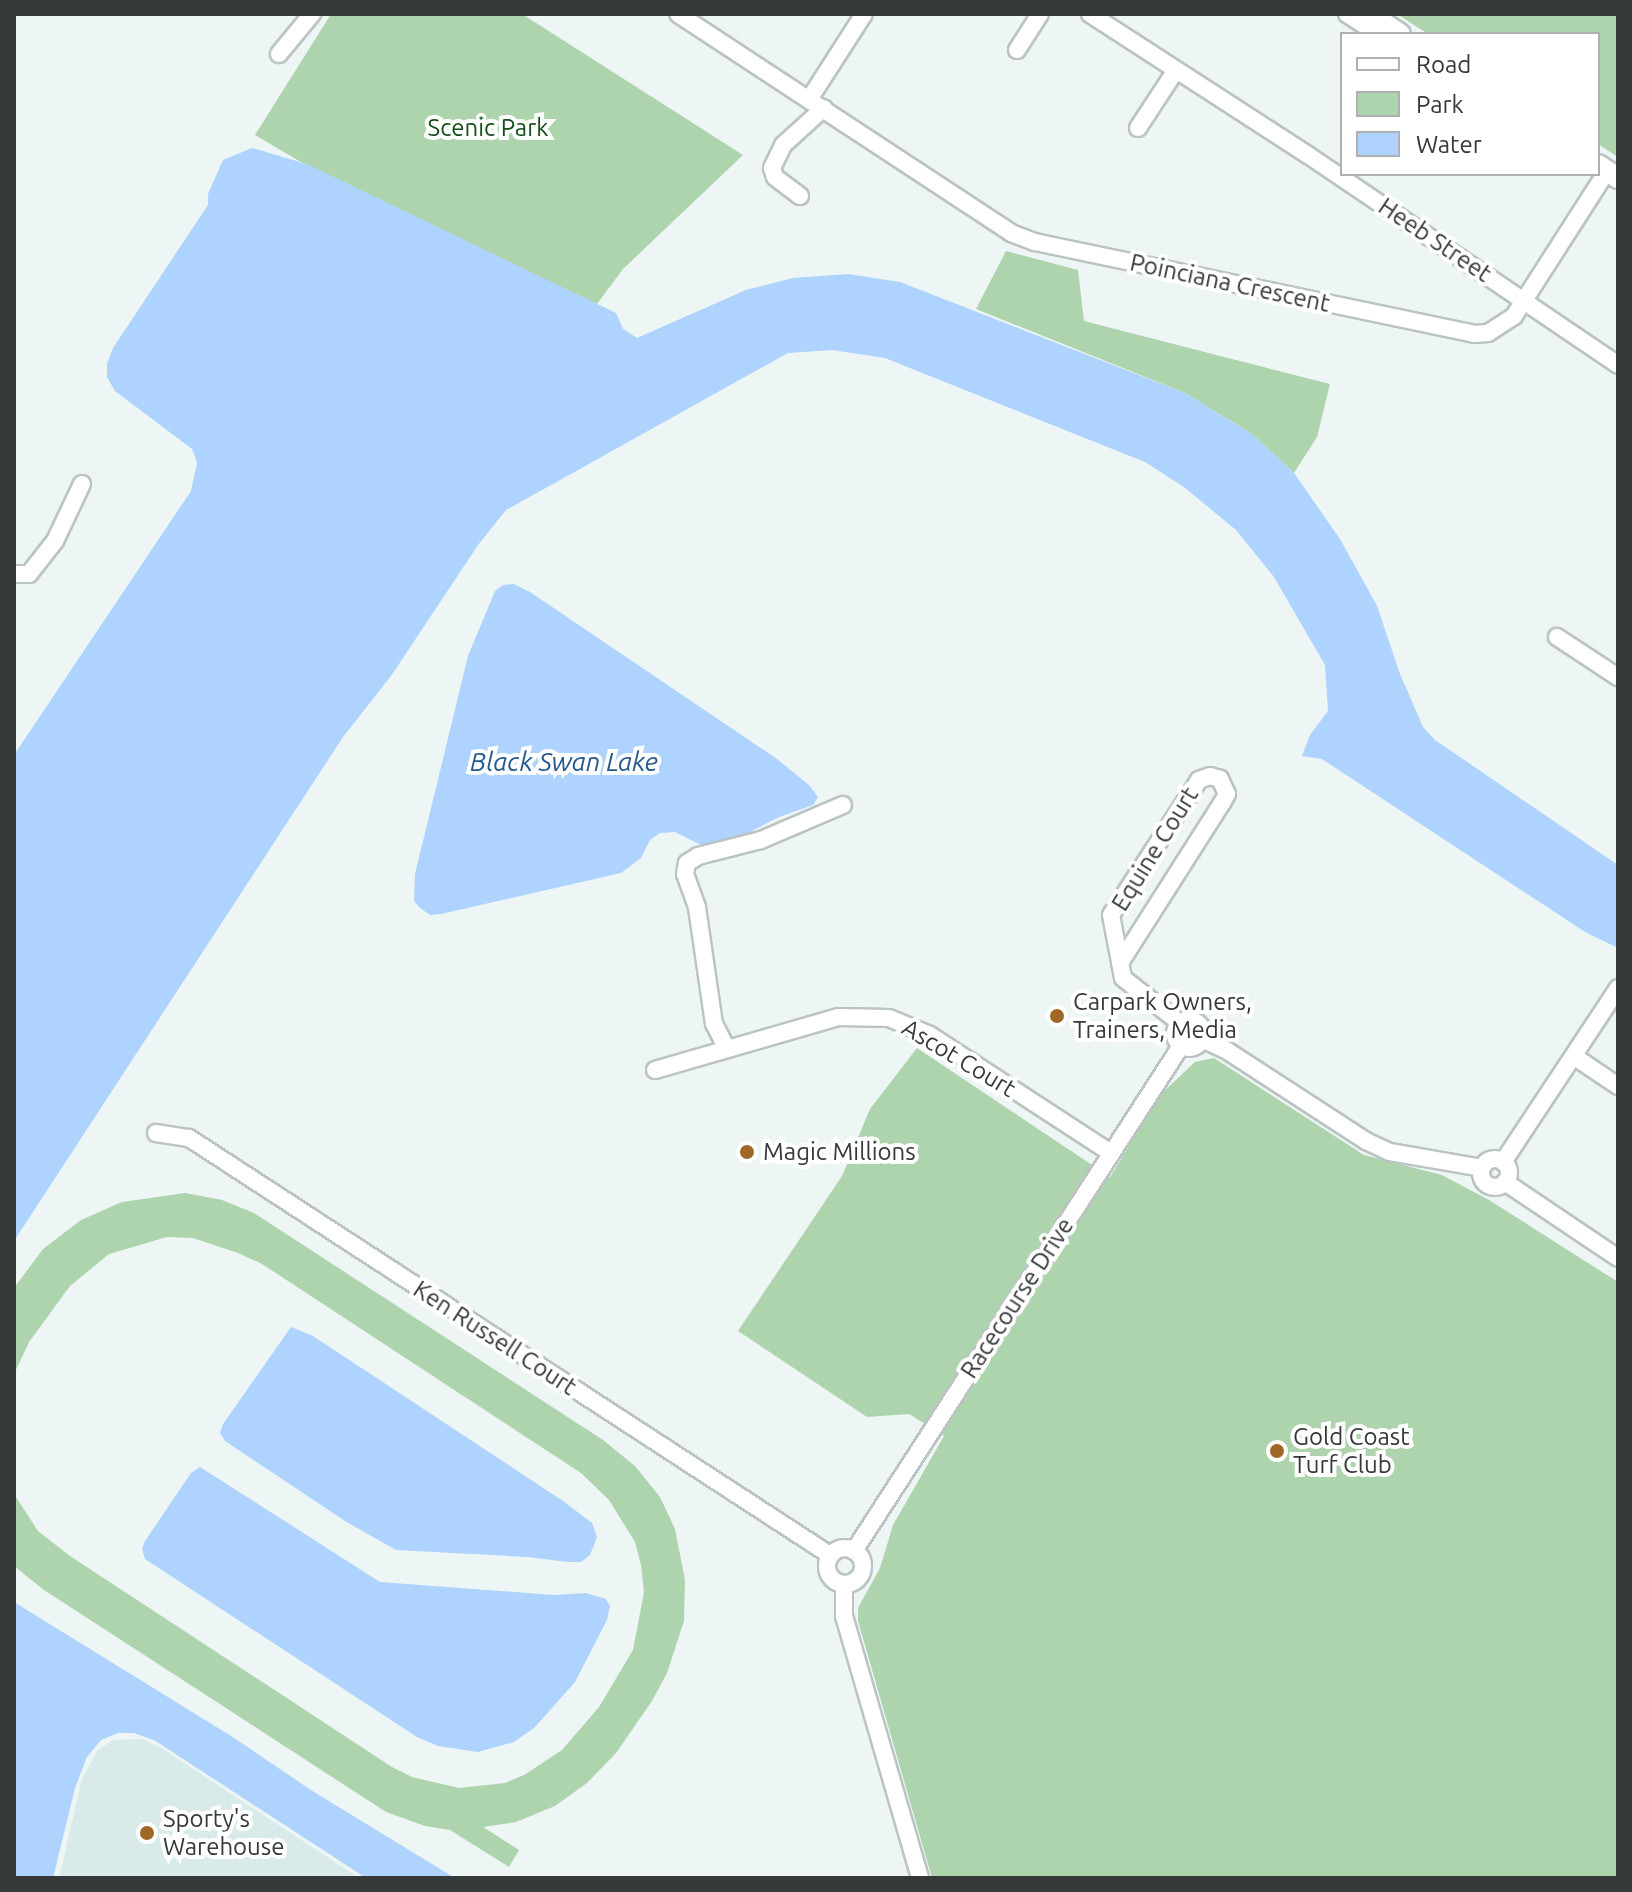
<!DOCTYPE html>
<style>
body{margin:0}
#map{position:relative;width:1632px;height:1892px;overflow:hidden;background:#edf5f5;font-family:Ubuntu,sans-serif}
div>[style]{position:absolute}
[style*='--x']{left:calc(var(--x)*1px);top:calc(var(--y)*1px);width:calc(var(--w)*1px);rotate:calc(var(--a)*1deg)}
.built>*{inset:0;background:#d9eaea}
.green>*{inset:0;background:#aed4ae}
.water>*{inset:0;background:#add3fe}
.roads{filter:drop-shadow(2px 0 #bbc3c3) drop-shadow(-2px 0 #bbc3c3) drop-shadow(0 2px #bbc3c3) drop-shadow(0 -2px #bbc3c3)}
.minor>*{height:16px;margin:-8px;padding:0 8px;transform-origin:8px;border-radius:8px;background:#fff}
.minor>.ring{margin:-8px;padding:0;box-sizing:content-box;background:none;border:16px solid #fff;border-radius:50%}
.major>*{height:20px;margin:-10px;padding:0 10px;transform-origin:10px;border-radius:10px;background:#fff}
.dots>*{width:22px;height:22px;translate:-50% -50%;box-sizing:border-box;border:4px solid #fff;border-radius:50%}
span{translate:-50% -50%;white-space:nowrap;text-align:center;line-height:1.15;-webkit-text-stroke:8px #fff;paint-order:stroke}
.park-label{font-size:24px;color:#144e1a}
.street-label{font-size:24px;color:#363939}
.poi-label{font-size:24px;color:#363939}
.left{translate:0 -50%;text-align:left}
.water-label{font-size:26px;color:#26598e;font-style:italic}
.frame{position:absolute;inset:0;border:16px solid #363939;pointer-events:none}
.legend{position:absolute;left:1340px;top:32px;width:260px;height:144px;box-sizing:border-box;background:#fff;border:2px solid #afb0b0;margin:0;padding:10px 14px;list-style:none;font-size:24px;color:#363939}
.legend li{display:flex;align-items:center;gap:16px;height:40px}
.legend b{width:40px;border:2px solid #afb0b0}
</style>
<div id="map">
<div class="built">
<div style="clip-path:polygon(142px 1739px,163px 1749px,359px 1878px,59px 1878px,82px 1779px,97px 1751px,113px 1740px)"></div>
</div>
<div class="green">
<div style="clip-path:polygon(331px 14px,522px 14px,743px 155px,623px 269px,597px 304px,328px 178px,255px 135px)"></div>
<div style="clip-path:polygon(1397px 14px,1618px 14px,1618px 157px,1598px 144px,1598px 34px,1428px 34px)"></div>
<div style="clip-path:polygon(1006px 251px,1078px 270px,1084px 321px,1330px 384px,1317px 437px,1294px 473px,1252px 434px,1185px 393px,976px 309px)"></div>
<div style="clip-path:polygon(917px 1048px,1110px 1177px,1161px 1094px,1195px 1062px,1214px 1058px,1364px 1155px,1442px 1175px,1489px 1200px,1618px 1282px,1618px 1878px,932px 1878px,858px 1621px,858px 1608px,880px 1568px,893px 1525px,944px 1436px,909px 1414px,867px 1417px,738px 1331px,842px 1176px,870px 1109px)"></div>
<div style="clip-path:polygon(185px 1193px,222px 1200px,254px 1213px,603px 1440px,635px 1466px,660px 1497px,675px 1529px,685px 1580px,684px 1621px,667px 1673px,652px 1701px,616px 1753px,587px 1783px,555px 1806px,516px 1822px,483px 1827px,519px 1850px,509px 1867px,450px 1830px,425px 1826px,386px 1812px,44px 1590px,14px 1566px,14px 1494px,38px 1531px,70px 1556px,392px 1767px,412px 1777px,459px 1788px,505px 1783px,524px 1775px,562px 1750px,599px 1707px,633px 1650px,644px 1592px,641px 1565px,635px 1542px,609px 1500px,581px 1473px,262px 1264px,238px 1253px,193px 1238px,167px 1237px,109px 1254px,70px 1286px,29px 1342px,14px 1374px,14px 1288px,43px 1249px,81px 1220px,122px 1202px)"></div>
</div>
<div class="water">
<div style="clip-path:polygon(252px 148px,307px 164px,616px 313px,623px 329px,637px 338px,746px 290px,793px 278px,848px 274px,900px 282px,1185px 393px,1252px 434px,1294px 473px,1340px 539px,1377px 606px,1400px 674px,1423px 727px,1435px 740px,1618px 865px,1618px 948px,1585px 932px,1322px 759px,1302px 756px,1310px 735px,1328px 711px,1325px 665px,1274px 577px,1236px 530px,1184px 487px,1145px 462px,885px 358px,832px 350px,788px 353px,506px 510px,478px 545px,391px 676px,343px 737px,14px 1241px,14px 755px,191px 491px,197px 463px,192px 449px,115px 391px,107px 377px,107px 364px,113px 348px,208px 205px,208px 194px,223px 160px)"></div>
<div style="clip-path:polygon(514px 584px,530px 592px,777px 759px,809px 785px,818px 797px,813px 805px,779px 817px,736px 839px,703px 846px,675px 832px,660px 833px,650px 840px,641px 858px,621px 873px,441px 914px,430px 915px,420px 908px,414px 901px,415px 874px,468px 656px,495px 591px,503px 585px)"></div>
<div style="clip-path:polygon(291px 1327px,313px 1336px,563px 1501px,592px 1523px,597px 1537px,590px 1555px,581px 1562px,568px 1562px,528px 1557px,396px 1550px,345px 1521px,225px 1441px,220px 1433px,223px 1424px)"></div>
<div style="clip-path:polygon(200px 1467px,380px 1582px,554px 1595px,586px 1593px,606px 1599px,610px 1606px,607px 1620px,575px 1682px,534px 1728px,514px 1742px,478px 1752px,438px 1746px,417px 1737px,145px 1559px,142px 1549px,145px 1541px,191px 1473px)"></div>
<div style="clip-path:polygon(14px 1602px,231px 1736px,314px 1792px,455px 1878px,366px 1878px,154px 1740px,134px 1733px,118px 1733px,101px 1740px,87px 1757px,75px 1788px,53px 1878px,14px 1878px)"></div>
</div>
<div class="roads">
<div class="minor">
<div style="--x:678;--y:14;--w:399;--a:33.3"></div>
<div style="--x:1011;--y:233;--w:26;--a:21"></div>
<div style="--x:1035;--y:242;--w:449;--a:11.8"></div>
<div style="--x:1474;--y:334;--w:14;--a:-4"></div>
<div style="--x:1488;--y:333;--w:31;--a:-33"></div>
<div style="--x:1514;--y:316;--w:172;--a:-57.3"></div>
<div style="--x:1090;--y:14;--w:260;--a:32.9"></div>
<div style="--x:1308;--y:155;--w:374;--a:34.1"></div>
<div style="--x:1347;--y:14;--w:37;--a:33"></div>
<div style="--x:1017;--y:50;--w:43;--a:-57.4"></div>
<div style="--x:279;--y:54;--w:52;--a:-50.5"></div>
<div style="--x:810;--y:98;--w:100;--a:-57.3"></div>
<div style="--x:1138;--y:128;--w:69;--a:-56.8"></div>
<div style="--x:800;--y:196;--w:31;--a:-143"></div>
<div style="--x:775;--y:177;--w:9;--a:-108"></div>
<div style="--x:772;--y:168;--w:25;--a:-64"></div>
<div style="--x:783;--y:145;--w:55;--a:-42.1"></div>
<div style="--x:14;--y:574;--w:15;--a:0"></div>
<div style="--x:29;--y:574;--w:42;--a:-51.8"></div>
<div style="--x:55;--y:541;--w:63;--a:-64.7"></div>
<div style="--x:1557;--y:637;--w:73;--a:33.3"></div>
<div style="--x:1120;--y:963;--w:190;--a:-57.5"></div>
<div style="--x:1222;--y:803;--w:10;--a:-61"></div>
<div style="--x:1227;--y:794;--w:17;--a:-115"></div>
<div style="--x:1220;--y:779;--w:10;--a:-163"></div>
<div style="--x:1210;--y:776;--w:12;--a:160"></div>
<div style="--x:1199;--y:780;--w:161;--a:123.1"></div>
<div style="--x:1111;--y:915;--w:64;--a:79.2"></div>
<div style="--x:1123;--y:978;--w:73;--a:38.3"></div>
<div class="ring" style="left:1175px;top:1020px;width:12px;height:12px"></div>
<div style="--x:1202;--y:1039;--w:26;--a:25"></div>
<div style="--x:1226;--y:1050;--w:167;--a:33"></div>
<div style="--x:1366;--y:1141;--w:26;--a:25"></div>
<div style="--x:1390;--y:1152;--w:93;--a:9.9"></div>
<div style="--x:727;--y:1049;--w:28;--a:-117"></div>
<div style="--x:714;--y:1024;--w:118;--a:-98.3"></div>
<div style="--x:697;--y:907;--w:35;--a:-110"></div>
<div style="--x:685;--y:874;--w:11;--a:-80"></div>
<div style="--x:687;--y:863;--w:13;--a:-32"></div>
<div style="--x:698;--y:856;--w:65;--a:-14.3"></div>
<div style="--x:761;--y:840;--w:89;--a:-23.1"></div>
<div style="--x:1575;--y:1057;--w:52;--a:34"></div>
<div style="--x:655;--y:1070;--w:191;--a:-16.1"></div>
<div style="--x:839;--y:1017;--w:50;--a:1.1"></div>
<div style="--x:889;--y:1018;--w:44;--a:22.5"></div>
<div style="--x:930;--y:1035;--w:216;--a:33.1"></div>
<div style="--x:156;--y:1133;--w:33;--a:9"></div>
<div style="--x:189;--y:1138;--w:765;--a:33.05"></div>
<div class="ring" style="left:1481px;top:1159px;width:12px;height:12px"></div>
<div style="--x:1503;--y:1162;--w:209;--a:-56.5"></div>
<div style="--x:1505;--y:1182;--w:136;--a:33.9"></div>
<div class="ring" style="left:827px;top:1548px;width:20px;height:20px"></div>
<div style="--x:854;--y:1551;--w:602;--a:-57.08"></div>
<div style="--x:844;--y:1584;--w:32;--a:90"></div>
<div style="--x:844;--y:1616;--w:273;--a:73.8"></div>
</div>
<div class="major">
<div style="--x:1370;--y:14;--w:36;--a:34"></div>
<div style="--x:1598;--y:165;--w:24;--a:33"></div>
</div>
</div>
<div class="dots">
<div style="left:1057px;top:1016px;background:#a16726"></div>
<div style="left:747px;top:1152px;background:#a16726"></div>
<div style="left:1277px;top:1451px;background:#a16726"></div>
<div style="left:147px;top:1833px;background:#a16726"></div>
</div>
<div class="park-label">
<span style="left:488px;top:128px">Scenic Park</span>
</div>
<div class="street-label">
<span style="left:1435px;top:240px;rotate:34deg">Heeb Street</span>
<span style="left:1230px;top:283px;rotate:12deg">Poinciana Crescent</span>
<span style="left:1155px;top:849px;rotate:-58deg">Equine Court</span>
<span style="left:959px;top:1058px;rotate:31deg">Ascot Court</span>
<span style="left:1017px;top:1298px;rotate:-57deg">Racecourse Drive</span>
<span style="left:495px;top:1338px;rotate:33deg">Ken Russell Court</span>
</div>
<div class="poi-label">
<span class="left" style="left:1073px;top:1016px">Carpark Owners,<br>Trainers, Media</span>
<span class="left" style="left:763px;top:1152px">Magic Millions</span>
<span class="left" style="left:1293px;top:1451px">Gold Coast<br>Turf Club</span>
<span class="left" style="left:163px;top:1833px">Sporty's<br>Warehouse</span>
</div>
<div class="water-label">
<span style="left:564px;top:762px">Black Swan Lake</span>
</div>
<div class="frame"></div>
<ul class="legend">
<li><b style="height:10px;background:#fff"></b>Road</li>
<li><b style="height:22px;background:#aed4ae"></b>Park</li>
<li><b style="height:22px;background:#add3fe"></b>Water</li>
</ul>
</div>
